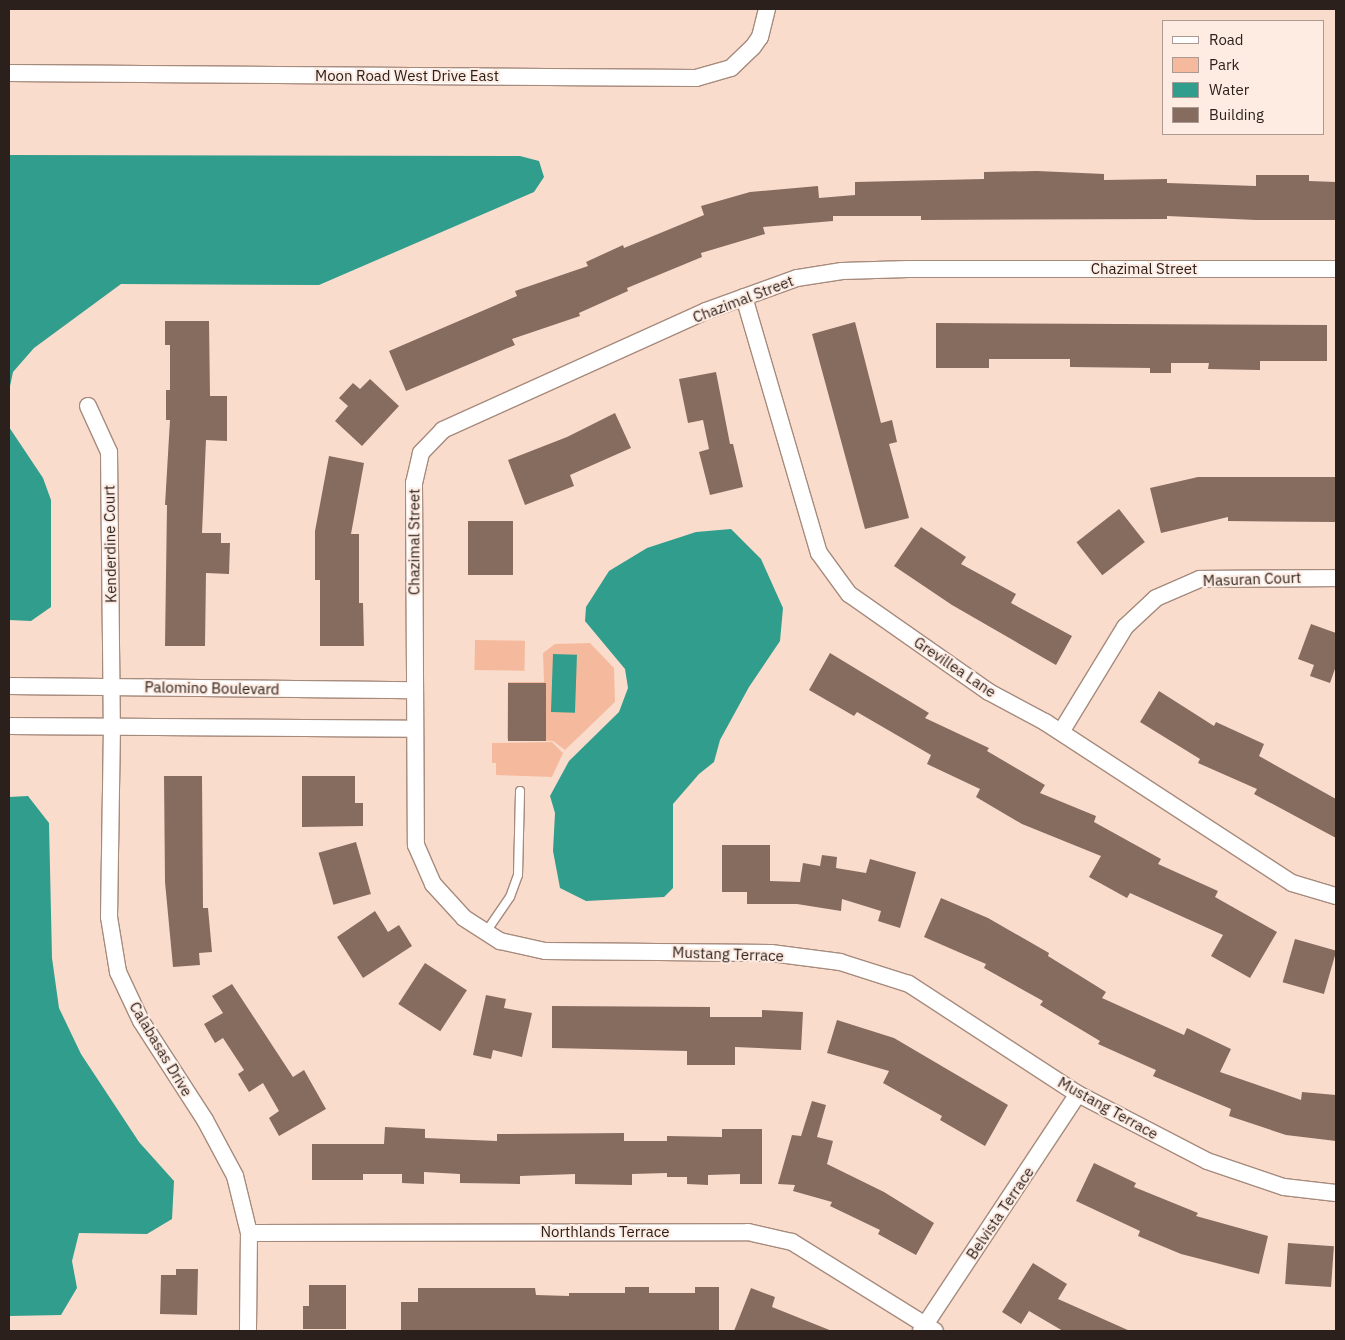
<!DOCTYPE html>
<style>
body{margin:0}
#map{position:relative;width:1345px;height:1340px;overflow:hidden;background:#fadccd;font-family:"IBM Plex Sans",sans-serif}
div>[style]{position:absolute}
[style*='--x']{left:calc(var(--x)*1px);top:calc(var(--y)*1px);width:calc(var(--w)*1px);rotate:calc(var(--a)*1deg)}
.green>*{inset:0;background:#f5ba9d;transform-origin:0 0}
.water>*{inset:0;background:#319d8c;transform-origin:0 0}
.building>*{inset:0;background:#866c5f;transform-origin:0 0}
.roads{filter:drop-shadow(1px 0 #a68b7d) drop-shadow(-1px 0 #a68b7d) drop-shadow(0 1px #a68b7d) drop-shadow(0 -1px #a68b7d)}
.service>*{height:8px;margin:-4px;padding:0 4px;transform-origin:4px;border-radius:4px;background:#fff}
.minor>*{height:16px;margin:-8px;padding:0 8px;transform-origin:8px;border-radius:8px;background:#fff}
span{translate:-50% -50%;white-space:nowrap;text-align:center;line-height:1.15;-webkit-text-stroke:4px #feece3;paint-order:stroke}
.street-label{font-size:15px;color:#2b201b}
.frame{position:absolute;inset:0;border:10px solid #2b201b;pointer-events:none}
.legend{position:absolute;left:1162px;top:20px;width:162px;height:115px;box-sizing:border-box;background:#feece3;border:1px solid #aa9a93;margin:0;padding:6px 9px;list-style:none;font-size:15px;color:#2b201b}
.legend li{display:flex;align-items:center;gap:10px;height:25px}
.legend b{width:25px;border:1px solid #aa9a93}
</style>
<div id="map">
<div class="green">
<div style="left:475px;top:640px;width:50px;height:30px;rotate:1deg"></div>
<div style="clip-path:polygon(590px 643px,614px 668px,615px 702px,565px 750px,553px 741px,507px 739px,508px 682px,544px 682px,543px 653px,555px 644px)"></div>
<div style="clip-path:polygon(552px 742px,563px 753px,552px 777px,496px 775px,496px 763px,492px 763px,492px 743px)"></div>
</div>
<div class="water">
<div style="clip-path:polygon(9px 155px,520px 156px,539px 161px,544px 177px,534px 192px,319px 285px,121px 284px,34px 348px,13px 372px,9px 391px)"></div>
<div style="clip-path:polygon(9px 427px,43px 478px,51px 500px,51px 607px,31px 621px,9px 620px)"></div>
<div style="clip-path:polygon(731px 529px,761px 559px,783px 608px,780px 641px,749px 687px,720px 740px,714px 762px,699px 774px,673px 804px,673px 888px,664px 897px,586px 901px,560px 888px,553px 851px,555px 813px,550px 796px,569px 761px,619px 712px,628px 688px,625px 669px,585px 621px,586px 607px,609px 571px,647px 548px,696px 532px)"></div>
<div style="left:553px;top:654px;width:24px;height:58px;rotate:2deg"></div>
<div style="clip-path:polygon(28px 796px,49px 823px,52px 958px,59px 1008px,81px 1054px,139px 1142px,174px 1181px,172px 1219px,147px 1234px,79px 1233px,72px 1261px,77px 1288px,61px 1315px,9px 1316px,9px 797px)"></div>
</div>
<div class="building">
<div style="clip-path:polygon(1037px 171px,1104px 174px,1104px 180px,1167px 179px,1167px 183px,1256px 186px,1256px 175px,1309px 175px,1309px 181px,1336px 182px,1336px 220px,1256px 220px,1167px 216px,1167px 219px,921px 220px,921px 216px,833px 216px,833px 221px,763px 227px,765px 234px,701px 253px,702px 257px,627px 288px,628px 291px,579px 313px,580px 316px,512px 339px,515px 345px,406px 391px,389px 351px,517px 296px,515px 291px,588px 266px,586px 262px,623px 245px,624px 248px,704px 215px,701px 206px,750px 192px,818px 186px,819px 198px,855px 195px,855px 182px,984px 179px,984px 172px)"></div>
<div style="clip-path:polygon(165px 321px,209px 321px,210px 396px,227px 396px,227px 441px,206px 440px,202px 533px,221px 533px,221px 543px,230px 543px,229px 574px,206px 573px,205px 646px,165px 646px,167px 505px,165px 505px,170px 420px,166px 420px,166px 390px,170px 390px,170px 345px,165px 345px)"></div>
<div style="clip-path:polygon(855px 322px,881px 423px,892px 420px,897px 442px,889px 444px,909px 518px,865px 529px,812px 334px)"></div>
<div style="clip-path:polygon(936px 323px,1327px 325px,1327px 361px,1260px 361px,1260px 370px,1208px 369px,1209px 363px,1171px 363px,1171px 373px,1150px 373px,1150px 368px,1070px 367px,1070px 359px,989px 359px,989px 368px,936px 368px)"></div>
<div style="clip-path:polygon(716px 372px,730px 444px,733px 444px,743px 487px,710px 495px,699px 452px,709px 449px,703px 420px,688px 423px,679px 379px)"></div>
<div style="clip-path:polygon(370px 379px,399px 406px,362px 446px,335px 421px,348px 406px,339px 398px,353px 383px,360px 389px)"></div>
<div style="clip-path:polygon(615px 413px,631px 448px,570px 475px,574px 486px,525px 505px,508px 460px,567px 437px)"></div>
<div style="clip-path:polygon(329px 456px,364px 463px,351px 534px,359px 534px,359px 603px,363px 603px,364px 646px,320px 646px,320px 580px,315px 580px,315px 531px)"></div>
<div style="clip-path:polygon(1198px 477px,1336px 477px,1336px 522px,1228px 521px,1228px 517px,1161px 533px,1150px 488px)"></div>
<div style="left:1119px;top:509px;width:42px;height:54px;rotate:52deg"></div>
<div style="left:468px;top:521px;width:45px;height:54px"></div>
<div style="clip-path:polygon(921px 527px,966px 557px,961px 564px,1016px 594px,1011px 603px,1072px 636px,1056px 665px,952px 605px,894px 566px)"></div>
<div style="clip-path:polygon(1311px 624px,1336px 633px,1336px 666px,1330px 683px,1310px 676px,1314px 665px,1298px 659px)"></div>
<div style="clip-path:polygon(830px 653px,929px 713px,925px 718px,989px 748px,987px 751px,1045px 785px,1040px 793px,1096px 816px,1094px 822px,1161px 859px,1158px 864px,1218px 891px,1215px 897px,1277px 932px,1250px 978px,1211px 956px,1223px 935px,1130px 893px,1127px 898px,1089px 877px,1101px 856px,1022px 824px,976px 797px,980px 789px,927px 764px,931px 755px,857px 712px,854px 716px,809px 690px)"></div>
<div style="left:508px;top:683px;width:38px;height:58px"></div>
<div style="clip-path:polygon(1159px 691px,1214px 726px,1216px 722px,1264px 744px,1259px 756px,1336px 799px,1336px 838px,1254px 794px,1257px 789px,1198px 763px,1200px 759px,1140px 722px)"></div>
<div style="clip-path:polygon(164px 776px,202px 776px,203px 908px,208px 908px,212px 952px,199px 953px,200px 965px,173px 967px,165px 882px)"></div>
<div style="clip-path:polygon(302px 776px,355px 776px,355px 803px,363px 803px,363px 826px,302px 827px)"></div>
<div style="left:356px;top:842px;width:54px;height:39px;rotate:74deg"></div>
<div style="clip-path:polygon(722px 845px,770px 845px,770px 881px,800px 882px,803px 863px,820px 866px,822px 855px,837px 857px,836px 868px,866px 873px,870px 859px,916px 872px,900px 928px,878px 921px,881px 911px,842px 899px,841px 911px,797px 904px,747px 904px,747px 892px,722px 892px)"></div>
<div style="clip-path:polygon(941px 898px,988px 918px,1049px 953px,1048px 956px,1106px 992px,1102px 998px,1184px 1035px,1187px 1028px,1231px 1049px,1220px 1072px,1301px 1100px,1302px 1092px,1336px 1095px,1336px 1141px,1286px 1135px,1229px 1116px,1231px 1109px,1153px 1076px,1156px 1070px,1098px 1044px,1100px 1041px,1040px 1005px,1043px 1001px,984px 968px,986px 964px,924px 937px)"></div>
<div style="clip-path:polygon(375px 911px,388px 932px,399px 925px,412px 946px,363px 978px,337px 937px)"></div>
<div style="left:1295px;top:939px;width:43px;height:45px;rotate:16deg"></div>
<div style="left:425px;top:963px;width:50px;height:49px;rotate:33deg"></div>
<div style="clip-path:polygon(232px 984px,293px 1077px,304px 1070px,326px 1109px,279px 1136px,269px 1118px,279px 1111px,263px 1083px,249px 1092px,238px 1074px,244px 1070px,223px 1038px,215px 1043px,204px 1024px,223px 1013px,212px 996px)"></div>
<div style="clip-path:polygon(486px 995px,506px 999px,504px 1008px,532px 1013px,522px 1057px,493px 1050px,491px 1059px,473px 1055px)"></div>
<div style="clip-path:polygon(552px 1006px,710px 1007px,710px 1017px,762px 1017px,762px 1010px,803px 1012px,801px 1050px,735px 1047px,735px 1065px,687px 1065px,687px 1051px,552px 1048px)"></div>
<div style="clip-path:polygon(837px 1020px,894px 1038px,1008px 1105px,985px 1146px,940px 1120px,942px 1116px,883px 1083px,889px 1071px,827px 1053px)"></div>
<div style="clip-path:polygon(812px 1101px,826px 1105px,817px 1137px,833px 1141px,827px 1164px,884px 1192px,934px 1223px,916px 1255px,878px 1234px,880px 1230px,830px 1206px,832px 1202px,793px 1191px,795px 1185px,778px 1184px,792px 1135px,801px 1136px)"></div>
<div style="clip-path:polygon(385px 1127px,425px 1129px,425px 1138px,497px 1141px,497px 1134px,624px 1133px,624px 1141px,667px 1141px,667px 1136px,722px 1137px,722px 1129px,762px 1129px,762px 1184px,740px 1184px,740px 1174px,708px 1175px,708px 1185px,687px 1184px,687px 1177px,667px 1177px,667px 1173px,632px 1174px,632px 1185px,575px 1184px,575px 1174px,520px 1176px,520px 1184px,460px 1183px,460px 1174px,424px 1172px,424px 1184px,402px 1183px,402px 1174px,363px 1174px,363px 1180px,312px 1180px,312px 1144px,384px 1144px)"></div>
<div style="clip-path:polygon(1094px 1163px,1136px 1183px,1134px 1187px,1198px 1213px,1196px 1216px,1268px 1236px,1259px 1274px,1181px 1254px,1138px 1236px,1140px 1231px,1076px 1201px)"></div>
<div style="left:1288px;top:1243px;width:46px;height:41px;rotate:4deg"></div>
<div style="clip-path:polygon(1033px 1263px,1067px 1284px,1058px 1299px,1130px 1331px,1063px 1331px,1029px 1311px,1021px 1324px,1002px 1312px)"></div>
<div style="clip-path:polygon(176px 1269px,198px 1269px,197px 1315px,160px 1314px,161px 1275px,176px 1275px)"></div>
<div style="clip-path:polygon(309px 1285px,346px 1285px,346px 1329px,303px 1329px,303px 1306px,309px 1306px)"></div>
<div style="clip-path:polygon(625px 1287px,649px 1287px,649px 1293px,695px 1293px,695px 1287px,719px 1287px,719px 1331px,401px 1331px,401px 1302px,418px 1302px,418px 1288px,535px 1288px,536px 1295px,569px 1296px,569px 1293px,625px 1293px)"></div>
<div style="clip-path:polygon(751px 1288px,775px 1297px,772px 1307px,832px 1331px,734px 1331px)"></div>
</div>
<div class="roads">
<div class="service">
<div style="--x:486;--y:932;--w:42;--a:-55.6"></div>
<div style="--x:510;--y:897;--w:23;--a:-70"></div>
<div style="--x:518;--y:875;--w:84;--a:-88.6"></div>
</div>
<div class="minor">
<div style="--x:9;--y:73;--w:687;--a:0.42"></div>
<div style="--x:696;--y:78;--w:36;--a:-16"></div>
<div style="--x:731;--y:68;--w:30;--a:-44"></div>
<div style="--x:753;--y:47;--w:12;--a:-55"></div>
<div style="--x:760;--y:37;--w:29;--a:-76"></div>
<div style="--x:1336;--y:269;--w:428;--a:180"></div>
<div style="--x:908;--y:269;--w:66;--a:178.3"></div>
<div style="--x:842;--y:271;--w:46;--a:171.2"></div>
<div style="--x:797;--y:278;--w:97;--a:160.1"></div>
<div style="--x:706;--y:311;--w:289;--a:155.7"></div>
<div style="--x:443;--y:430;--w:32;--a:134"></div>
<div style="--x:421;--y:453;--w:31;--a:103"></div>
<div style="--x:414;--y:483;--w:362;--a:89.7"></div>
<div style="--x:416;--y:845;--w:43;--a:66.4"></div>
<div style="--x:433;--y:884;--w:46;--a:47.6"></div>
<div style="--x:464;--y:918;--w:43;--a:32.6"></div>
<div style="--x:500;--y:941;--w:46;--a:12.5"></div>
<div style="--x:545;--y:951;--w:226;--a:0.5"></div>
<div style="--x:771;--y:953;--w:70;--a:7.4"></div>
<div style="--x:840;--y:962;--w:72;--a:17.7"></div>
<div style="--x:909;--y:984;--w:202;--a:33.1"></div>
<div style="--x:1078;--y:1094;--w:145;--a:27.4"></div>
<div style="--x:1207;--y:1161;--w:81;--a:18.7"></div>
<div style="--x:1284;--y:1187;--w:52;--a:6.6"></div>
<div style="--x:744;--y:297;--w:267;--a:73.7"></div>
<div style="--x:819;--y:553;--w:51;--a:53.8"></div>
<div style="--x:849;--y:594;--w:171;--a:35"></div>
<div style="--x:989;--y:692;--w:64;--a:28.2"></div>
<div style="--x:1045;--y:722;--w:295;--a:33.1"></div>
<div style="--x:1292;--y:883;--w:46;--a:16.5"></div>
<div style="--x:88;--y:406;--w:51;--a:65.5"></div>
<div style="--x:109;--y:452;--w:274;--a:89.4"></div>
<div style="--x:112;--y:726;--w:191;--a:90.9"></div>
<div style="--x:109;--y:917;--w:56;--a:80.7"></div>
<div style="--x:118;--y:972;--w:54;--a:64.9"></div>
<div style="--x:141;--y:1021;--w:118;--a:57.1"></div>
<div style="--x:205;--y:1120;--w:64;--a:61.8"></div>
<div style="--x:235;--y:1176;--w:59;--a:76.2"></div>
<div style="--x:249;--y:1233;--w:98;--a:90.6"></div>
<div style="--x:9;--y:686;--w:406;--a:0.6"></div>
<div style="--x:9;--y:726;--w:405;--a:0.4"></div>
<div style="--x:1061;--y:732;--w:123;--a:-58.6"></div>
<div style="--x:1125;--y:627;--w:42;--a:-43.1"></div>
<div style="--x:1156;--y:598;--w:48;--a:-23.4"></div>
<div style="--x:1200;--y:579;--w:136;--a:-0.4"></div>
<div style="--x:249;--y:1233;--w:499;--a:-0.1"></div>
<div style="--x:748;--y:1232;--w:45;--a:12.8"></div>
<div style="--x:792;--y:1242;--w:168;--a:31.9"></div>
<div style="--x:921;--y:1331;--w:284;--a:-56.5"></div>
</div>
</div>
<div class="street-label">
<span style="left:407px;top:76px">Moon Road West Drive East</span>
<span style="left:1144px;top:269px">Chazimal Street</span>
<span style="left:743px;top:299px;rotate:-21deg">Chazimal Street</span>
<span style="left:414px;top:542px;rotate:-90deg">Chazimal Street</span>
<span style="left:110px;top:544px;rotate:-91deg">Kenderdine Court</span>
<span style="left:1252px;top:579px;rotate:-2deg">Masuran Court</span>
<span style="left:955px;top:667px;rotate:34deg">Grevillea Lane</span>
<span style="left:212px;top:688px;rotate:1deg">Palomino Boulevard</span>
<span style="left:728px;top:954px;rotate:2deg">Mustang Terrace</span>
<span style="left:161px;top:1049px;rotate:59deg">Calabasas Drive</span>
<span style="left:1108px;top:1108px;rotate:29deg">Mustang Terrace</span>
<span style="left:1000px;top:1213px;rotate:-56deg">Belvista Terrace</span>
<span style="left:605px;top:1232px">Northlands Terrace</span>
</div>
<div class="frame"></div>
<ul class="legend">
<li><b style="height:6px;background:#fff"></b>Road</li>
<li><b style="height:14px;background:#f5ba9d"></b>Park</li>
<li><b style="height:14px;background:#319d8c"></b>Water</li>
<li><b style="height:14px;background:#866c5f"></b>Building</li>
</ul>
</div>
